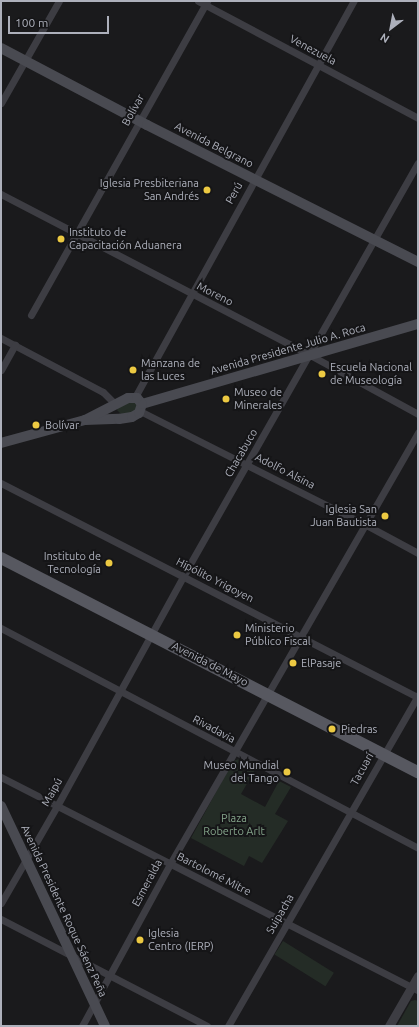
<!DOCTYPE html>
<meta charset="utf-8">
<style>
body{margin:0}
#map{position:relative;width:419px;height:1027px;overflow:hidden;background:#1a1a1c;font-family:Ubuntu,sans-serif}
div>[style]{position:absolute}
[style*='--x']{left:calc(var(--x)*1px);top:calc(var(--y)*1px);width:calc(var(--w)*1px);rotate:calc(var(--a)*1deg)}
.green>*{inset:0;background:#242c26;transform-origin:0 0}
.minor>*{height:7px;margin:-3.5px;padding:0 3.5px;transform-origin:3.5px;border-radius:3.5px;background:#3d3d43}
.tertiary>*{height:9px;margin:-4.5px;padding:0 4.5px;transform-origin:4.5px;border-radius:4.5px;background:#3d3d43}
.secondary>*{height:10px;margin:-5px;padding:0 5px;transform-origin:5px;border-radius:5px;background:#494a51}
.primary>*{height:12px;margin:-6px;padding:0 6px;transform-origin:6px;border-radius:6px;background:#575860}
.dots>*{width:11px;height:11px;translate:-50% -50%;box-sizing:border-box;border:2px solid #151517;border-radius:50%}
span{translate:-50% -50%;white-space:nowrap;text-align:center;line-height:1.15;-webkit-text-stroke:4px #151517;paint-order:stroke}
.street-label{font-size:11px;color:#adb0bb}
.poi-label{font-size:11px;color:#adb0bb}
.right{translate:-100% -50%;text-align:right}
.left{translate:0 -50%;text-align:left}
.park-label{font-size:11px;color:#85a58b}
.frame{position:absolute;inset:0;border:2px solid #adb0bb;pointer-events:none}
.north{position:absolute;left:371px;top:8px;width:40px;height:40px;-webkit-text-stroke:3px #151517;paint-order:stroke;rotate:212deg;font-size:11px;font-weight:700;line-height:16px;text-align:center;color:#adb0bb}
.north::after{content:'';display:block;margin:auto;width:14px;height:18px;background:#adb0bb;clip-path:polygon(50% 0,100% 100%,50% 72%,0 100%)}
.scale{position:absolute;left:8px;top:16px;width:101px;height:18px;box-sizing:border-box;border:2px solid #adb0bb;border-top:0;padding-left:5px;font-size:12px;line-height:14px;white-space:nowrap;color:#adb0bb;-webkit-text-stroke:3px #151517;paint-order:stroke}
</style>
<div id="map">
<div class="green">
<div style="clip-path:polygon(139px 402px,135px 413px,121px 414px,117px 410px,119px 403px)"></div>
<div style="clip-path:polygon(239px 759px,256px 768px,241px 794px,265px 807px,279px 781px,291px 787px,275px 814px,288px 821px,262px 863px,249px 856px,244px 866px,191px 838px,233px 761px)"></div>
<div style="left:283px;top:941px;width:60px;height:16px;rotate:32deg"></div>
<div style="clip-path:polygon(415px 1000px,418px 1001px,418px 1026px,397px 1026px,411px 1001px)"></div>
</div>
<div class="minor">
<div style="--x:198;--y:1;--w:249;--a:28"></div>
<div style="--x:1;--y:103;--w:117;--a:-60.4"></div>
<div style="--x:1;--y:194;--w:348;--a:27.5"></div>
<div style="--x:310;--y:355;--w:123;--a:28.6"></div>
<div style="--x:31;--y:315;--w:360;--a:-60.7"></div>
<div style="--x:1;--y:338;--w:115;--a:27.9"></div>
<div style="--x:103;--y:392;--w:17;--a:45"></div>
<div style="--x:1;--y:370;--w:29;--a:-61"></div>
<div style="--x:135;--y:397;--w:453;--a:-61.1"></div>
<div style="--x:140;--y:411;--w:255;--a:26.8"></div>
<div style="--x:368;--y:526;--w:57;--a:28.4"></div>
<div style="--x:1;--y:483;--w:469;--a:27.2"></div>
<div style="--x:1;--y:628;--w:471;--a:27.8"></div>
<div style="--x:1;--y:777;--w:468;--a:27.1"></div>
<div style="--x:1;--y:903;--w:112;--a:-60"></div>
<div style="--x:57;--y:806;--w:268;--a:-61.2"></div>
<div style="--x:186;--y:571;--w:469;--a:-60.4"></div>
<div style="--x:1;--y:919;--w:232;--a:27.4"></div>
<div style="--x:82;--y:1026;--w:184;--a:-61.5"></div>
<div style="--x:170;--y:864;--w:498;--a:-60.1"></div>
<div style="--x:228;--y:1026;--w:382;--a:-60.1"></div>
</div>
<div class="tertiary">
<div style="--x:389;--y:1026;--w:58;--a:-59.9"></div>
</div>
<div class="secondary">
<div style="--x:1;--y:48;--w:165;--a:27.8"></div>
<div style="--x:147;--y:125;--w:304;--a:26.8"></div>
<div style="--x:142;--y:404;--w:287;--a:-16.2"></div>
<div style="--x:1;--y:443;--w:87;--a:-15.3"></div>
<div style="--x:85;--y:420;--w:34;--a:-2"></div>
<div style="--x:119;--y:419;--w:13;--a:-9"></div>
<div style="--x:132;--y:417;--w:8;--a:-30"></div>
<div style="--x:139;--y:413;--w:9;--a:-72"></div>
<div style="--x:142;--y:404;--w:8;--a:-130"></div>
<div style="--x:137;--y:398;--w:9;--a:180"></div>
<div style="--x:128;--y:398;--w:48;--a:152.9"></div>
<div style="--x:1;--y:806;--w:243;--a:64.7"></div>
</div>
<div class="primary">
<div style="--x:1;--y:558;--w:469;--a:27.2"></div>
</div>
<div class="dots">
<div style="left:207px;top:190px;background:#ecc942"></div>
<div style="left:61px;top:239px;background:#ecc942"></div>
<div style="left:133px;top:370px;background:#ecc942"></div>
<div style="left:322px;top:374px;background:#ecc942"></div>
<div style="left:226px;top:399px;background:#ecc942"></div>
<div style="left:36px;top:425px;background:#ecc942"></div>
<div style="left:385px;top:516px;background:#ecc942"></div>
<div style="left:109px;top:563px;background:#ecc942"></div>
<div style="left:237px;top:635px;background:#ecc942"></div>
<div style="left:293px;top:663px;background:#ecc942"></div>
<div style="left:332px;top:729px;background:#ecc942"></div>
<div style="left:287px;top:772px;background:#ecc942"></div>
<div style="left:140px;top:940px;background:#ecc942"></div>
</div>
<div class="street-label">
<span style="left:313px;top:50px;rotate:28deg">Venezuela</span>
<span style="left:133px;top:110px;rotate:-61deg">Bolívar</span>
<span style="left:214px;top:145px;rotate:27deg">Avenida Belgrano</span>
<span style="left:234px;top:193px;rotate:-61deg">Perú</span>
<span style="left:215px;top:294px;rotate:27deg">Moreno</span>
<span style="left:288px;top:349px;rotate:-16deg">Avenida Presidente Julio A. Roca</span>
<span style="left:241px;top:453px;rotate:-60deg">Chacabuco</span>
<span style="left:285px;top:471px;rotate:27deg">Adolfo Alsina</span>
<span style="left:215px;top:580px;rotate:27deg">Hipólito Yrigoyen</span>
<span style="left:210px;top:664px;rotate:27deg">Avenida de Mayo</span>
<span style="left:214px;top:729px;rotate:28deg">Rivadavia</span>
<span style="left:362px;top:769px;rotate:-61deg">Tacuarí</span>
<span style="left:52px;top:792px;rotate:-61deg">Maipú</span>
<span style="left:214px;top:874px;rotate:27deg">Bartolomé Mitre</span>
<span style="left:147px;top:883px;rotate:-62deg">Esmeralda</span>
<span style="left:64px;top:911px;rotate:65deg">Avenida Presidente Roque Sáenz Peña</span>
<span style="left:280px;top:914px;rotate:-60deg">Suipacha</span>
</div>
<div class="poi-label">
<span class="right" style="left:199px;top:190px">Iglesia Presbiteriana<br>San Andrés</span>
<span class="left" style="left:69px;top:239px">Instituto de<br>Capacitación Aduanera</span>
<span class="left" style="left:141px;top:370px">Manzana de<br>las Luces</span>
<span class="left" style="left:330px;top:374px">Escuela Nacional<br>de Museología</span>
<span class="left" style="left:234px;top:399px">Museo de<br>Minerales</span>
<span class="left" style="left:45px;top:425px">Bolívar</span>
<span class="right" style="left:377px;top:516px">Iglesia San<br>Juan Bautista</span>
<span class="right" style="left:101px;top:563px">Instituto de<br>Tecnología</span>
<span class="left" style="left:245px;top:635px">Ministerio<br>Público Fiscal</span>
<span class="left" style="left:301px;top:663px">ElPasaje</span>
<span class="left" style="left:341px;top:729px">Piedras</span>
<span class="right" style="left:279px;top:772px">Museo Mundial<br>del Tango</span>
<span class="left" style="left:148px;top:940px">Iglesia<br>Centro (IERP)</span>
</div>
<div class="park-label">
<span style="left:234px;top:825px">Plaza<br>Roberto Arlt</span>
</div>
<div class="frame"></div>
<div class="north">N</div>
<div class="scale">100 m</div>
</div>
